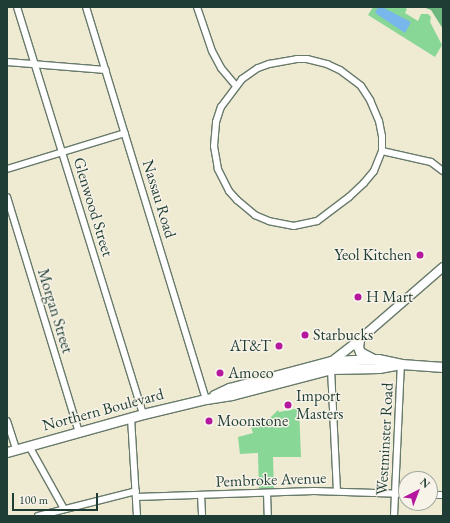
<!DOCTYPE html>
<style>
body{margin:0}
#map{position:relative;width:450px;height:523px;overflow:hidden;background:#efead2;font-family:"EB Garamond",serif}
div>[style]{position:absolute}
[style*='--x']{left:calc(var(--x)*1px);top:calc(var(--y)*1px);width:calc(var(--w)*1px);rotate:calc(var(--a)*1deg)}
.green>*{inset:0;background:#88d796}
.forest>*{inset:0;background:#6eb87f}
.water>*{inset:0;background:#77b7eb}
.roads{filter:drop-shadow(1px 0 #687a6b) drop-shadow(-1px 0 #687a6b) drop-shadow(0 1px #687a6b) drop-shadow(0 -1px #687a6b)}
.minor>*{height:6px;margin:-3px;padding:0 3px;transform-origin:3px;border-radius:3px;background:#fff}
.secondary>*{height:8px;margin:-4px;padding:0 4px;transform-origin:4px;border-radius:4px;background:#fff}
.primary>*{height:9px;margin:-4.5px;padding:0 4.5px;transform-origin:4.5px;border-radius:4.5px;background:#fff}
.dots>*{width:11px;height:11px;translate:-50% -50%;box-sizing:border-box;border:2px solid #f7f3e8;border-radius:50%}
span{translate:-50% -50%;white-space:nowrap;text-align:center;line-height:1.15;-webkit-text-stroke:3px #f7f3e8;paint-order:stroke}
.street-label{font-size:16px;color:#1f3d34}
.poi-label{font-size:16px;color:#1f3d34}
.right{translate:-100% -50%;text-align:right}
.left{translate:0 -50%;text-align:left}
.frame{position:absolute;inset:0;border:8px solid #1f3d34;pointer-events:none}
.north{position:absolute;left:398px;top:471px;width:40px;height:40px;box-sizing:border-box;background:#f7f3e8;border:1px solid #a1aaa0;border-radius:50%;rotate:42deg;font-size:11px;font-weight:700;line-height:16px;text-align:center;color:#1f3d34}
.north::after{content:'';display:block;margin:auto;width:14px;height:18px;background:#b5179e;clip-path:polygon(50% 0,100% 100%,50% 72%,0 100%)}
.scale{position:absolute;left:12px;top:493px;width:86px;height:18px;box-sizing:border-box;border:2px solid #1f3d34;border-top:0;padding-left:5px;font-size:12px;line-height:14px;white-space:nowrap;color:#1f3d34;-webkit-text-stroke:3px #f7f3e8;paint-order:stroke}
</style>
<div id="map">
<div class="green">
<div style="clip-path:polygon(373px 7px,404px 7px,407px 9px,405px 13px,418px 21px,421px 14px,428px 14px,431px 17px,430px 22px,442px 45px,435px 57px,368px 15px)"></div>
<div style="clip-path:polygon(299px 408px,301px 457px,273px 457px,274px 492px,259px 493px,258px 453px,240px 454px,238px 437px,253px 433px,250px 424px,269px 419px,278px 410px,279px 412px)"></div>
</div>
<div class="forest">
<div style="clip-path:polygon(423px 7px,443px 7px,443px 29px,431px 10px)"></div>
</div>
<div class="water">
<div style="clip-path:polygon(378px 7px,382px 7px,411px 22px,405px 33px,375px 13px)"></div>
</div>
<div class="roads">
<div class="minor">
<div style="--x:17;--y:7;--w:426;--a:72.8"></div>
<div style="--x:86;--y:7;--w:410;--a:73"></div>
<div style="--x:197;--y:7;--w:46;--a:71.2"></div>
<div style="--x:212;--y:51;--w:19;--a:62"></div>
<div style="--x:221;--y:68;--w:23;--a:50"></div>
<div style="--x:297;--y:59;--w:10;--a:0"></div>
<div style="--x:307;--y:59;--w:21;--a:14"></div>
<div style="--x:327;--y:64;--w:14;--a:25"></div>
<div style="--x:340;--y:70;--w:26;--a:37"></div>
<div style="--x:361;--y:86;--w:17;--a:57"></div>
<div style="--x:370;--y:100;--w:23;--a:67"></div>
<div style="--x:379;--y:121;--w:15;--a:79"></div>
<div style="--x:382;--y:136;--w:15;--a:90"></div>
<div style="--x:382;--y:151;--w:22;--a:112"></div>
<div style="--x:374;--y:171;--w:16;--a:130"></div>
<div style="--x:364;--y:183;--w:21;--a:137"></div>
<div style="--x:349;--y:197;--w:40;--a:143"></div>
<div style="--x:317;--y:221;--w:24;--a:168"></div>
<div style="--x:294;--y:226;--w:25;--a:-169"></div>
<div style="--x:269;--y:221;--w:15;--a:-157"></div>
<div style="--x:255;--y:215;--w:23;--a:-140"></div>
<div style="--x:237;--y:200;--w:12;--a:-132"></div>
<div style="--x:229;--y:191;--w:25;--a:-117"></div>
<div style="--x:218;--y:169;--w:23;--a:-100"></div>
<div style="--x:214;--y:146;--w:24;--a:-85"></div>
<div style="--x:216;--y:122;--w:16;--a:-72"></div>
<div style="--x:221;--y:107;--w:35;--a:-53"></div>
<div style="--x:242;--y:79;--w:19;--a:-35"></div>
<div style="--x:258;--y:68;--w:12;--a:-20"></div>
<div style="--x:269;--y:64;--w:28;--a:-10"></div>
<div style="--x:7;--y:62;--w:99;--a:4.6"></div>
<div style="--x:382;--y:151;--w:50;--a:12.7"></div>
<div style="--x:431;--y:162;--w:15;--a:37"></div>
<div style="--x:7;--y:169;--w:123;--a:-17"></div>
<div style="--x:7;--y:197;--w:246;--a:73"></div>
<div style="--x:331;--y:369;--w:122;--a:87.2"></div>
<div style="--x:131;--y:418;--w:98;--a:86.5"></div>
<div style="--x:7;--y:421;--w:29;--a:72"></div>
<div style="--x:29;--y:446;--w:72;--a:60.9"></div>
<div style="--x:267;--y:493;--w:23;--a:88"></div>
<div style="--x:201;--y:495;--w:21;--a:87"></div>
<div style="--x:430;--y:495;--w:13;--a:0"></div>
<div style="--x:136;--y:497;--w:178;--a:-1.9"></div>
<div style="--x:314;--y:491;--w:92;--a:1.9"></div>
<div style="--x:38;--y:516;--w:101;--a:-14.3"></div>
<div style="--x:394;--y:516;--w:152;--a:-87.4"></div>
</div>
<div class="secondary">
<div style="--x:331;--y:362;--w:36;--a:-38"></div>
<div style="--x:359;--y:340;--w:111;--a:-41"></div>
</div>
<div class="primary">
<div style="--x:359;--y:340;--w:7;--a:98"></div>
<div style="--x:358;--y:347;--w:5;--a:68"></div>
<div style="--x:360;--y:352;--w:13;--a:27"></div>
<div style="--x:214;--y:395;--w:17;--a:-25"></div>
<div style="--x:229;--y:388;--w:106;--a:-14.8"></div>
<div style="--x:331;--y:361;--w:47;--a:-2.4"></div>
<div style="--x:378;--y:359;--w:24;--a:12"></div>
<div style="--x:401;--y:364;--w:42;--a:4.1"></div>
<div style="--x:7;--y:452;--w:141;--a:-15.6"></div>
<div style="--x:143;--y:414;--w:65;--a:-13.4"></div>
<div style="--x:206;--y:399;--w:26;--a:-9"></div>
<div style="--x:232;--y:395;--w:102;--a:-14.7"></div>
<div style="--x:331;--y:369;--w:48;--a:-1.2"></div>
<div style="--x:379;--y:368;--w:22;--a:-10"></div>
</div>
</div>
<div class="dots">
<div style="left:420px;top:255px;background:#b5179e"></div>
<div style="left:358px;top:297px;background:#b5179e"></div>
<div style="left:305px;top:335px;background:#b5179e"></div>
<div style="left:279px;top:346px;background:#b5179e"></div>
<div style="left:220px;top:373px;background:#b5179e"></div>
<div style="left:288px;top:405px;background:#b5179e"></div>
<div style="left:209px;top:421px;background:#b5179e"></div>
</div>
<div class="street-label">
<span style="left:159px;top:199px;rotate:73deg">Nassau Road</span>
<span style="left:93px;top:207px;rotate:73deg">Glenwood Street</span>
<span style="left:55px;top:311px;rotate:73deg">Morgan Street</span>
<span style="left:103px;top:410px;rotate:-15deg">Northern Boulevard</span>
<span style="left:385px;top:439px;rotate:-87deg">Westminster Road</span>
<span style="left:271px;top:480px;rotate:-2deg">Pembroke Avenue</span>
</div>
<div class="poi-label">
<span class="right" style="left:412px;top:255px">Yeol Kitchen</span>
<span class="left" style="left:366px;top:297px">H Mart</span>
<span class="left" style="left:313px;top:335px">Starbucks</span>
<span class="right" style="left:271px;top:346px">AT&amp;T</span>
<span class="left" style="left:228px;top:373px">Amoco</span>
<span class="left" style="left:296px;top:405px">Import<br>Masters</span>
<span class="left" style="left:217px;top:421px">Moonstone</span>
</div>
<div class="frame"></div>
<div class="north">N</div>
<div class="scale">100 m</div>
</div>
